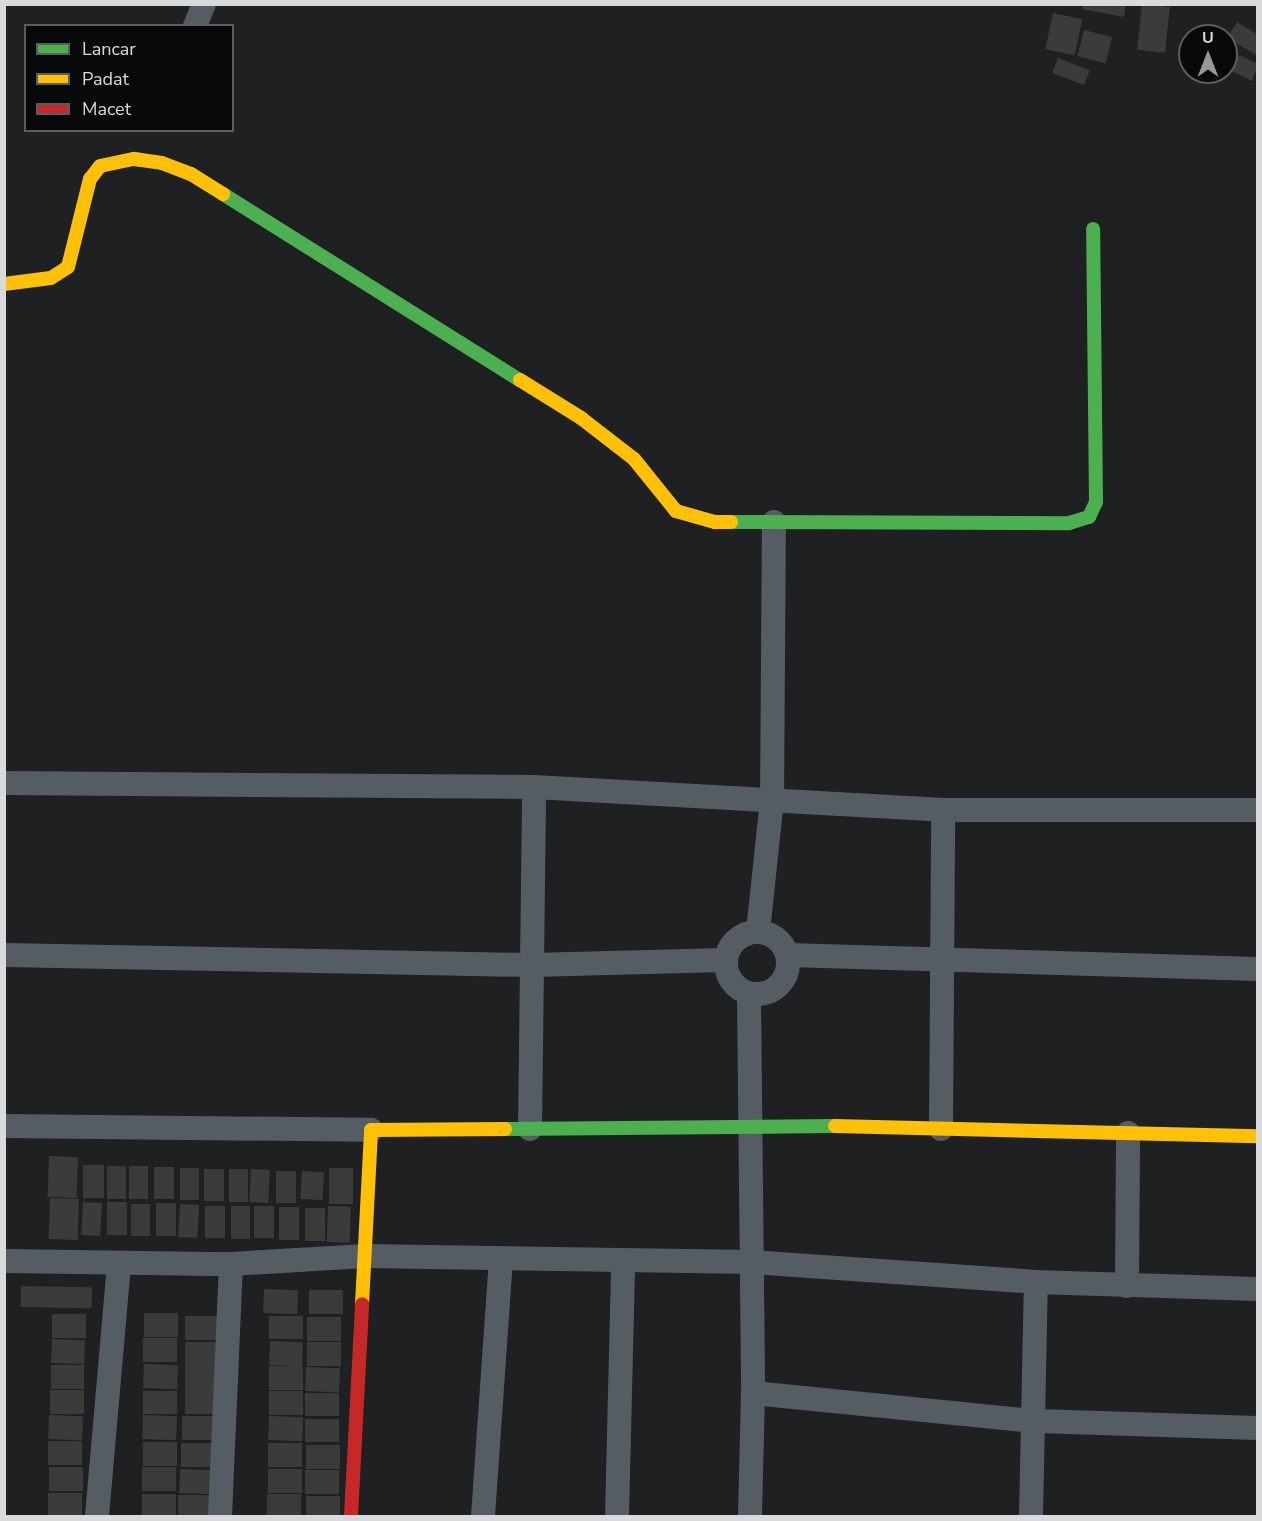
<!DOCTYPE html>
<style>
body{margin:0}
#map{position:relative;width:1262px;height:1521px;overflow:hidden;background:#1e2022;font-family:"Nunito Sans",sans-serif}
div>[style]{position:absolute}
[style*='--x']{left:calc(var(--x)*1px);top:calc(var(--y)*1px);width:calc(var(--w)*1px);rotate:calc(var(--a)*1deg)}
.building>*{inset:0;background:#3a3b3b;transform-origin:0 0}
.street>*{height:24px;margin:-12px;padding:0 12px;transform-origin:12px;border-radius:12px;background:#555c64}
.street>.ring{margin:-12px;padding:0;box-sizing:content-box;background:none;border:24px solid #555c64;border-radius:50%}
.fast>*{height:14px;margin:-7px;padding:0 7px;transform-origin:7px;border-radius:7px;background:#4caf50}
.slow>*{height:14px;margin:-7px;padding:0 7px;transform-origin:7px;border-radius:7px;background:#ffc107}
.jam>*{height:14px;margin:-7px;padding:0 7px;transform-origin:7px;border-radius:7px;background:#c62828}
span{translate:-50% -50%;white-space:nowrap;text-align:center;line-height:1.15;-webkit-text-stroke:6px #08090a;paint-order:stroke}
.frame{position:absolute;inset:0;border:6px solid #d8dadc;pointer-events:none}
.legend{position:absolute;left:24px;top:24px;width:210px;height:108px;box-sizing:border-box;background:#08090a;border:2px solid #5b5d5e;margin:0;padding:8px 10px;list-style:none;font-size:18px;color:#d8dadc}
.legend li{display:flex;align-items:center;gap:12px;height:30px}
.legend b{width:30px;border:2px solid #5b5d5e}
.north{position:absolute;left:1178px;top:24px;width:60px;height:60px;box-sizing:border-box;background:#08090a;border:2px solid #5b5d5e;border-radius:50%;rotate:0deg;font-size:16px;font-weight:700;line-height:24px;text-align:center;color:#d8dadc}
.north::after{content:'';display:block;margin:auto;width:21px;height:27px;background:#97999b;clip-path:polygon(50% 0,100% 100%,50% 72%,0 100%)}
</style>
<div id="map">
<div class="building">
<div style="clip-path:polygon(1083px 4px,1126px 4px,1124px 17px,1082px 9px)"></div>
<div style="left:1142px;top:4px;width:28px;height:46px;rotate:6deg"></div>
<div style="left:1053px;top:13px;width:30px;height:37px;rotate:12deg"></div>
<div style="clip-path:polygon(1237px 22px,1258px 35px,1258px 56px,1227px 38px)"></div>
<div style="left:1084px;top:30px;width:29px;height:27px;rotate:14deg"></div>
<div style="clip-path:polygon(1226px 49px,1258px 64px,1252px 81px,1226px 68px)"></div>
<div style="left:1058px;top:58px;width:34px;height:16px;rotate:21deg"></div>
<div style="left:49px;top:1156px;width:29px;height:41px;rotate:2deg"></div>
<div style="left:83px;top:1165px;width:21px;height:33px"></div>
<div style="left:107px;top:1166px;width:19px;height:33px"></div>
<div style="left:129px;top:1166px;width:19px;height:33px"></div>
<div style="left:154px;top:1167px;width:20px;height:32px"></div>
<div style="left:180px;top:1168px;width:19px;height:32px"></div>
<div style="left:329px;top:1168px;width:24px;height:36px"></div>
<div style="left:204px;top:1169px;width:20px;height:32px"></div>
<div style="left:229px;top:1169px;width:19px;height:33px"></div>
<div style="left:251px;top:1169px;width:19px;height:33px;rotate:3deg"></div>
<div style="left:276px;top:1171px;width:20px;height:32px"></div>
<div style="left:302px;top:1171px;width:22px;height:28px;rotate:3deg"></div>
<div style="left:50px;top:1198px;width:29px;height:41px;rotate:2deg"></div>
<div style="left:83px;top:1202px;width:19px;height:33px;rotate:3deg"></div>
<div style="left:107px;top:1202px;width:20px;height:33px"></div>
<div style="left:156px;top:1203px;width:20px;height:33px"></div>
<div style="left:131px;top:1204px;width:19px;height:32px"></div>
<div style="left:180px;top:1204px;width:19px;height:33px;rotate:3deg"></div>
<div style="left:205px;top:1206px;width:20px;height:32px"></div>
<div style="left:231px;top:1206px;width:19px;height:33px"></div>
<div style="left:254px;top:1206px;width:20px;height:32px"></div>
<div style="left:328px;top:1206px;width:23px;height:36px;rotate:2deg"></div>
<div style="left:279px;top:1207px;width:20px;height:33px"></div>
<div style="left:305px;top:1208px;width:20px;height:33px"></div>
<div style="left:21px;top:1286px;width:71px;height:21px;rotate:1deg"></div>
<div style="left:264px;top:1289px;width:34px;height:24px;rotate:2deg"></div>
<div style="left:309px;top:1290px;width:34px;height:24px"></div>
<div style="left:144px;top:1313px;width:34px;height:24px"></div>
<div style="left:52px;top:1314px;width:34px;height:24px"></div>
<div style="left:185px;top:1316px;width:34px;height:24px"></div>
<div style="left:269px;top:1316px;width:34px;height:23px"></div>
<div style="left:307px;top:1317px;width:34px;height:24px"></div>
<div style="left:143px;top:1338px;width:34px;height:24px"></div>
<div style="left:52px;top:1339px;width:33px;height:24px;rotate:2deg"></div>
<div style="left:270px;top:1341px;width:33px;height:24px;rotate:2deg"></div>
<div style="left:185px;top:1342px;width:34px;height:72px"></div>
<div style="left:307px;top:1342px;width:34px;height:24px"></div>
<div style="left:144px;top:1364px;width:34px;height:24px;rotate:2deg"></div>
<div style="left:51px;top:1365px;width:33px;height:24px"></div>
<div style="left:269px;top:1366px;width:34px;height:24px"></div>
<div style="left:306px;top:1367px;width:34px;height:24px;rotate:2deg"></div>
<div style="left:50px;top:1390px;width:34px;height:24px"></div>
<div style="left:143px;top:1391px;width:34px;height:23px"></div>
<div style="left:269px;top:1391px;width:34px;height:24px"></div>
<div style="left:305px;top:1393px;width:34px;height:23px"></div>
<div style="left:49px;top:1415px;width:34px;height:24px;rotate:2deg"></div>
<div style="left:143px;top:1415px;width:34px;height:24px;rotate:2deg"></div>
<div style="left:182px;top:1416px;width:34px;height:24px"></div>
<div style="left:269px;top:1416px;width:34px;height:24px;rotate:2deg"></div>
<div style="left:305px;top:1419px;width:34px;height:23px"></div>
<div style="left:48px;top:1441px;width:34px;height:24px"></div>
<div style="left:143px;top:1442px;width:34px;height:24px"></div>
<div style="left:181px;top:1443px;width:34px;height:24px"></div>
<div style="left:268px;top:1443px;width:34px;height:24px"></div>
<div style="left:306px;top:1445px;width:34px;height:24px"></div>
<div style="left:49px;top:1467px;width:34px;height:24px"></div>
<div style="left:142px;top:1467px;width:34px;height:24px"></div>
<div style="left:180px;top:1469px;width:34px;height:24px;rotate:2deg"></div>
<div style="left:268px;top:1469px;width:34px;height:24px"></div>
<div style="left:305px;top:1470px;width:34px;height:24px"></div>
<div style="left:48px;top:1493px;width:34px;height:23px"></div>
<div style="left:142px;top:1494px;width:34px;height:22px"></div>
<div style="left:267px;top:1494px;width:34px;height:22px"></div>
<div style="left:178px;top:1495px;width:34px;height:21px"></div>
<div style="left:306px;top:1496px;width:34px;height:20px"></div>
</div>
<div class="street">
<div style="--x:195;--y:26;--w:24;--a:-68"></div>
<div style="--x:4;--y:783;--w:530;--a:0.43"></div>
<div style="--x:534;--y:787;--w:410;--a:3.2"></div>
<div style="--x:943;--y:810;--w:315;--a:0"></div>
<div style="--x:758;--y:931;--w:131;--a:-83.9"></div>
<div style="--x:772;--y:801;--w:279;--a:-89.6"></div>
<div class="ring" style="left:726px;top:932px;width:38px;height:38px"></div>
<div style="--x:4;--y:955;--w:527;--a:1.09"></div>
<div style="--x:531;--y:965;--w:193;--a:-1.5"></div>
<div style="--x:788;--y:955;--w:470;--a:1.7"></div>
<div style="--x:749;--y:995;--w:398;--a:89.4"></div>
<div style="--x:753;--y:1393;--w:123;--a:91.4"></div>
<div style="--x:4;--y:1126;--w:367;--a:0.6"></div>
<div style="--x:530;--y:1129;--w:342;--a:-89.3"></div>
<div style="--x:941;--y:1129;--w:319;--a:-89.6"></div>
<div style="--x:4;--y:1261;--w:227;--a:0.8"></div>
<div style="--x:231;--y:1264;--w:134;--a:-3.4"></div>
<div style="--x:365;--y:1256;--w:387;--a:0.9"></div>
<div style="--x:752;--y:1262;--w:285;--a:4"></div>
<div style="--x:1036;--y:1282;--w:222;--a:1.8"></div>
<div style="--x:1127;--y:1286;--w:153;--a:-89.6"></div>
<div style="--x:753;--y:1393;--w:284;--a:5.7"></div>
<div style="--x:1036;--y:1421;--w:222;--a:1.8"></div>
<div style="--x:97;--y:1516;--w:253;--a:-85"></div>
<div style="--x:220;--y:1516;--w:252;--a:-87.5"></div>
<div style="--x:483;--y:1516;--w:258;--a:-86"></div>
<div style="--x:617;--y:1516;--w:254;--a:-88.6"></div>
<div style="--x:1031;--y:1516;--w:234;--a:-88.8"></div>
</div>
<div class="fast">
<div style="--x:223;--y:194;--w:350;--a:32.1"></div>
<div style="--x:731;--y:522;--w:338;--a:0.2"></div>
<div style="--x:1069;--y:523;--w:21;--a:-17"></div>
<div style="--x:1089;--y:517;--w:17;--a:-65"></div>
<div style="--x:1096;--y:502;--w:273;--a:-90.6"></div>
<div style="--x:505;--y:1129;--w:330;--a:-0.5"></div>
</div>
<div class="slow">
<div style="--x:4;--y:284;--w:47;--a:-7.3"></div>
<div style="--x:51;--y:278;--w:20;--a:-33"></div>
<div style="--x:68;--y:267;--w:91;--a:-76"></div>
<div style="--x:90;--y:179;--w:16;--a:-52"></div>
<div style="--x:100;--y:166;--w:35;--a:-12"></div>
<div style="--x:134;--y:159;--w:28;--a:8"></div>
<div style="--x:162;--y:163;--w:31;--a:21"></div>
<div style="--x:191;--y:174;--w:38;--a:32"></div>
<div style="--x:520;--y:380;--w:72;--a:31.9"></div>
<div style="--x:581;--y:418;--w:67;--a:37.7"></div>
<div style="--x:634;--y:459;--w:67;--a:51.1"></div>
<div style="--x:676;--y:511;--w:41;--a:15.8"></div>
<div style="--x:715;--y:522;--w:16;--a:0"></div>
<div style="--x:835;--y:1126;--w:423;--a:1.4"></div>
<div style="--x:362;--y:1304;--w:174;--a:-87"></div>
<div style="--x:371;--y:1130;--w:134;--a:-0.4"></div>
</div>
<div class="jam">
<div style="--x:351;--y:1516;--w:212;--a:-87"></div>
</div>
<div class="frame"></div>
<ul class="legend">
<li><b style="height:8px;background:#4caf50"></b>Lancar</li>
<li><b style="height:8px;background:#ffc107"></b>Padat</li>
<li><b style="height:8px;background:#c62828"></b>Macet</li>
</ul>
<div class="north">U</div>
</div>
